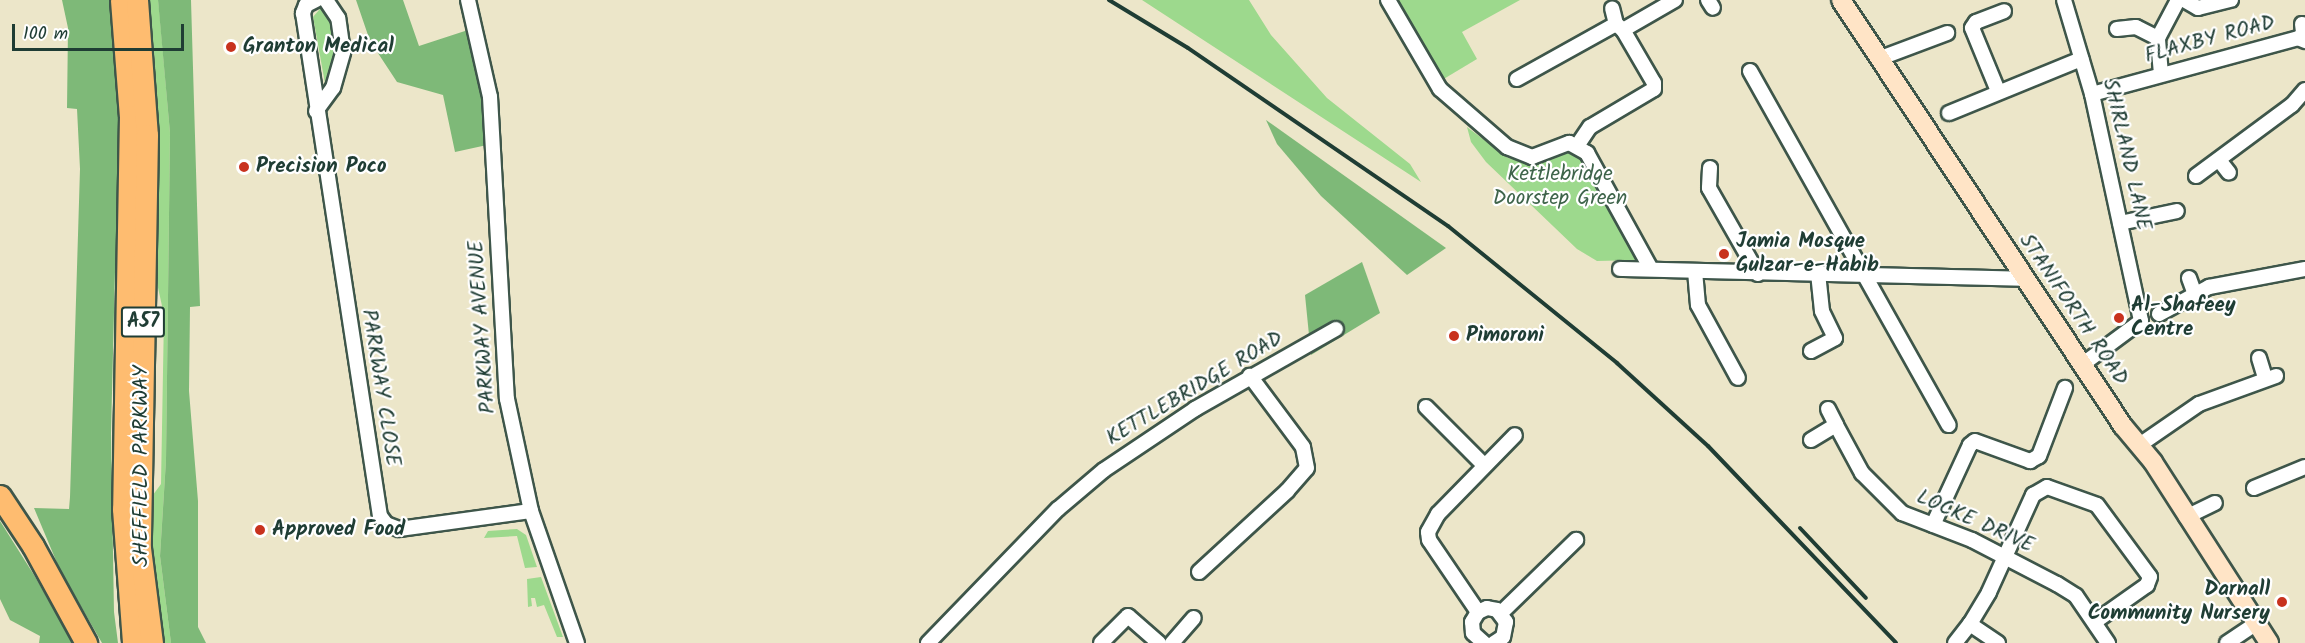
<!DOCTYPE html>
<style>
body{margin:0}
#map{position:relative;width:2305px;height:643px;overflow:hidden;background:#ece6c9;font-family:Kalam,sans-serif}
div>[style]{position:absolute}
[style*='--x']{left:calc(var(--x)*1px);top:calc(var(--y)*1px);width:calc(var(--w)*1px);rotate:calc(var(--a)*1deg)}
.green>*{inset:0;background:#9dd98d}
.forest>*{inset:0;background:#7eb978}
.roads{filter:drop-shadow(2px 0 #3e564a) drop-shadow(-2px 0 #3e564a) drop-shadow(0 2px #3e564a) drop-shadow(0 -2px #3e564a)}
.minor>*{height:14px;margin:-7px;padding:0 7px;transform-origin:7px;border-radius:7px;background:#fff}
.secondary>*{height:18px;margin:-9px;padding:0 9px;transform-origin:9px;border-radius:9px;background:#ffe4c6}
.trunk>*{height:21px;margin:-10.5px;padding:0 10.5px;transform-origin:10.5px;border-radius:10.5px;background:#febc70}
.rail>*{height:4px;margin:-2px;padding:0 2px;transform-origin:2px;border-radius:2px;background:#1f3d34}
.dots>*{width:16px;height:16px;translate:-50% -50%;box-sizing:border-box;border:3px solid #fff;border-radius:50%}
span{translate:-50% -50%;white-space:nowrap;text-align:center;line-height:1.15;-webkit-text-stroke:4.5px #fff;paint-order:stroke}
.shield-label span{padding:2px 4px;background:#fff;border:2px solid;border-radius:4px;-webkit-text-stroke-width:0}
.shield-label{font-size:20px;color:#1f3d34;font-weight:700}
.street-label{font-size:21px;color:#1f3d34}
.poi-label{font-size:21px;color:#1f3d34;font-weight:700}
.left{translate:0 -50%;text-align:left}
.right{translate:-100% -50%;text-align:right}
.park-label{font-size:21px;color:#3e644a}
.scale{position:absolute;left:12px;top:24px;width:172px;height:27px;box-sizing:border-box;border:3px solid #1f3d34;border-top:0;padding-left:8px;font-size:18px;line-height:21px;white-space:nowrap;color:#1f3d34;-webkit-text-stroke:4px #fff;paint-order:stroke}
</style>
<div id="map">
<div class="green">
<div style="clip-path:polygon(147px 0,158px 0,159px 9px,170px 133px,166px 460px,160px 556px,171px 643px,161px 643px,149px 553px,150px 499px,161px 484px,164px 315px,155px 274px,156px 137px,154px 51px)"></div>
<div style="clip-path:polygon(1142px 0,1249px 0,1271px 35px,1327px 98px,1410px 164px,1421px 182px)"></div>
<div style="clip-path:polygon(1395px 0,1520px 0,1462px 32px,1477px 59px,1442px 80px)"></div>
<div style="clip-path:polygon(325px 3px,332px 7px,342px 55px,328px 100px,313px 17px)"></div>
<div style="clip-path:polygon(1467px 127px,1508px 158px,1529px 162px,1562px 150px,1572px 150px,1581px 157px,1639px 260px,1597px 261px,1577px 249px,1486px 162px,1471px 142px)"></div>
<div style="clip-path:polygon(517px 529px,526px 535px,537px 567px,525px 568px,517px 536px,484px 538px,488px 531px)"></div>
<div style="clip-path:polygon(541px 577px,563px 637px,557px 637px,544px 605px,537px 607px,535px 598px,531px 598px,532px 606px,528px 607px,527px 579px)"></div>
</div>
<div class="forest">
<div style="clip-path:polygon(62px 0,114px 0,120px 42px,121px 237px,115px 272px,111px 433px,114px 612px,118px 643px,102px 643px,60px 570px,34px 508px,69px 509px,70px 497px,80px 169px,77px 109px,67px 108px,68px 28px)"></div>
<div style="clip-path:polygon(158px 0,191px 0,200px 306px,190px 307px,189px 391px,198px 501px,198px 627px,206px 643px,171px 643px,160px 556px,166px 460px,170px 133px)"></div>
<div style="clip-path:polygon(356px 0,403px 0,419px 46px,468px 30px,482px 81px,487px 145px,455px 152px,443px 95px,397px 82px,370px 41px)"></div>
<div style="clip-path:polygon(1266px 120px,1446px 248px,1407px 275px,1321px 196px,1277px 144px)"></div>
<div style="clip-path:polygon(1362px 262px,1380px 313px,1311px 355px,1305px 295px)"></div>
<div style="clip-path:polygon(0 521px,34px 575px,73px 643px,39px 643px,40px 636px,10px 620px,0 599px)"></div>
</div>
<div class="roads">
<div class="minor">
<div style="--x:316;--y:0;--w:11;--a:153"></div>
<div style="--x:306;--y:5;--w:9;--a:111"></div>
<div style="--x:303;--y:13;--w:509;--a:81.3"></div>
<div style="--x:380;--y:516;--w:10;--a:53"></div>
<div style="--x:386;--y:524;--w:14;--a:21"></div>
<div style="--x:399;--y:529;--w:133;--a:-7.8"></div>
<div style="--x:468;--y:0;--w:99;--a:77.2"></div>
<div style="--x:490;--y:97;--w:302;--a:86.8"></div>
<div style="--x:507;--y:399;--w:115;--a:77.9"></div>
<div style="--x:531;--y:511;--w:140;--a:70.8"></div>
<div style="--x:1388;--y:0;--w:103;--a:59.7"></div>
<div style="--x:1440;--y:89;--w:89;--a:40.9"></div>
<div style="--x:1507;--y:147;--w:27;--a:22"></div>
<div style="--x:1532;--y:157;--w:40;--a:-21"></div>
<div style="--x:1569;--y:143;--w:21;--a:29"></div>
<div style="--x:1587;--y:153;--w:132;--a:61.1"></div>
<div style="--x:1708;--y:0;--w:9;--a:58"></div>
<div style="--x:2064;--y:0;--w:98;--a:73.4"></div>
<div style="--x:2092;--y:94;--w:232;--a:77.8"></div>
<div style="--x:2141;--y:321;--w:72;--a:143.4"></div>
<div style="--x:2184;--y:0;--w:16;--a:30"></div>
<div style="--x:2198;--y:8;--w:34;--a:-14"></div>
<div style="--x:2302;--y:24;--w:16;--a:83"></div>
<div style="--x:2117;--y:29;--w:19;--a:-6"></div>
<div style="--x:2136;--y:27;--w:25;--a:27"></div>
<div style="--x:1623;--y:30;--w:60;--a:-30"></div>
<div style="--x:1878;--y:59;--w:74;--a:-20.6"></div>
<div style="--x:1750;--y:71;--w:406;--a:60.7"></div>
<div style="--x:2161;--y:74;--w:36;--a:-95"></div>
<div style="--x:2158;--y:38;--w:43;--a:-62.2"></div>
<div style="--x:1517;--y:79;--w:113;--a:-29.1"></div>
<div style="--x:1998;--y:91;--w:68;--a:-112.4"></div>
<div style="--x:1972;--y:28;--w:7;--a:-56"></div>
<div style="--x:1976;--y:22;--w:30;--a:-21"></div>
<div style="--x:2092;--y:94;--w:213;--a:-15.2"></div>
<div style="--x:2298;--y:38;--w:8;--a:23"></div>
<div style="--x:316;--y:111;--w:29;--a:-54"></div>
<div style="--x:333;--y:88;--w:37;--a:-74"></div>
<div style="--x:343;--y:52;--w:34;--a:-98"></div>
<div style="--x:338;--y:18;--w:22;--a:-124"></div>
<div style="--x:1949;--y:113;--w:143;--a:-22.2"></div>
<div style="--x:1577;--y:146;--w:23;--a:-56"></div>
<div style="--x:1590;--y:127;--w:74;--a:-30.7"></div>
<div style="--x:1654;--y:89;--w:6;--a:-90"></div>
<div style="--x:1654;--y:83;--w:61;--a:-120.3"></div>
<div style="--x:1623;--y:30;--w:9;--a:-139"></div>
<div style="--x:1616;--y:24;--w:16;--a:-104"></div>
<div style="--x:2219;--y:160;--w:16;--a:52"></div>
<div style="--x:1710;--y:168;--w:20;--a:93"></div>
<div style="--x:1709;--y:188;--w:99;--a:60.3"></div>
<div style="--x:2196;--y:176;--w:119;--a:-36.5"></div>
<div style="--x:2292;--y:105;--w:20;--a:-49"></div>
<div style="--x:2120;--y:223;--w:58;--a:-11.9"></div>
<div style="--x:1620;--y:269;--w:406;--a:1.4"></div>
<div style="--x:1695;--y:271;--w:34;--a:85"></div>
<div style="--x:1698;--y:305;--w:83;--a:61.3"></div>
<div style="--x:2189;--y:278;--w:15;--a:70"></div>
<div style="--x:2159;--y:314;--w:57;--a:-28.4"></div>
<div style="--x:2209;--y:287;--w:98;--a:-10.6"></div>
<div style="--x:1811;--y:351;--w:27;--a:-28"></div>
<div style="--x:1835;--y:338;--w:30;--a:-116"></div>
<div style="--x:1822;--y:311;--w:37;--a:-96"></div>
<div style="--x:2259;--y:358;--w:21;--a:73"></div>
<div style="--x:1426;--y:407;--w:83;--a:45"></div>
<div style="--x:1828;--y:409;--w:18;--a:63"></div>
<div style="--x:1811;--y:440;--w:29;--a:-31"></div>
<div style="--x:1836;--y:425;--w:55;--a:61.6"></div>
<div style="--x:1862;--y:473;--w:57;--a:45"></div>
<div style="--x:1902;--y:513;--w:75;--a:21.1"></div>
<div style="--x:1972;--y:540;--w:96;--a:27.4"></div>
<div style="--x:2057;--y:584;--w:22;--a:32"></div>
<div style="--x:2076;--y:596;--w:57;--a:55.8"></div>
<div style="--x:2138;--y:446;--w:74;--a:-34.5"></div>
<div style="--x:2199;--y:404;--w:82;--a:-20"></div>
<div style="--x:2254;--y:488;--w:55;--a:-22.4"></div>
<div style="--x:2186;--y:517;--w:32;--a:-26"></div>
<div style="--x:1933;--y:525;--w:88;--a:-65.2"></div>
<div style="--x:1970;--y:445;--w:6;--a:-39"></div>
<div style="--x:1975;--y:441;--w:59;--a:20"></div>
<div style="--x:2030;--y:461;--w:10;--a:-29"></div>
<div style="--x:2039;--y:456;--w:73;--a:-69.1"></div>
<div style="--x:1199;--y:572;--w:120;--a:-42.6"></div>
<div style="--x:1287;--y:491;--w:30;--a:-49"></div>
<div style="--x:1307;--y:468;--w:21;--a:-101"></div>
<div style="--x:1303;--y:447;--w:89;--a:-126.7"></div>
<div style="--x:1478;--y:612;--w:87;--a:-124.2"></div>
<div style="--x:1429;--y:540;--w:8;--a:-97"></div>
<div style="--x:1428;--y:532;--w:21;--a:-61"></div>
<div style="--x:1438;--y:514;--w:110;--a:-45.7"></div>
<div style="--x:1501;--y:613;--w:105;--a:-44.2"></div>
<div style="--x:928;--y:643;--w:187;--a:-45.9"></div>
<div style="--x:1058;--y:509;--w:60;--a:-40.3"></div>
<div style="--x:1104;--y:470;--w:110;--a:-33.8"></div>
<div style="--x:1195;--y:409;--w:162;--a:-29.6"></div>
<div style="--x:1101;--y:643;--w:38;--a:-45"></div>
<div style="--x:1128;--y:616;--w:41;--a:41.1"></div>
<div style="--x:1172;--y:643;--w:33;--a:-49"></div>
<div style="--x:1484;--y:643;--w:15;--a:-138"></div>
<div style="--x:1473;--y:633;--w:11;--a:-95"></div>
<div style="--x:1472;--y:622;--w:12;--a:-59"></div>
<div style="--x:1478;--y:612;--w:10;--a:-24"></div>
<div style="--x:1487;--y:608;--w:10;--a:11"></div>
<div style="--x:1497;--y:610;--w:15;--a:53"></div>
<div style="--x:1506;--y:622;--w:15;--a:101"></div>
<div style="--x:1503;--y:637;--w:11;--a:146"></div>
<div style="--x:1955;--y:643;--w:24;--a:-52"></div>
<div style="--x:1998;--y:643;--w:34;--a:-146"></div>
<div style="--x:1970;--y:624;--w:37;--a:-59"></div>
<div style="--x:1989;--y:592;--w:107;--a:-65.6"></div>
<div style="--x:2033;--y:495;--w:16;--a:-30"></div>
<div style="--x:2047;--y:487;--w:53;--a:19.8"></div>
<div style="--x:2097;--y:505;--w:89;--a:53.6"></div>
<div style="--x:2150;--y:577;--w:9;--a:111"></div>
<div style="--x:2147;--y:585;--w:62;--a:144.8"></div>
<div style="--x:2227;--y:643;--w:36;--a:-34"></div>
</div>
<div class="secondary">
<div style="--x:1841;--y:0;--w:511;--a:56.5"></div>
<div style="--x:2123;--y:426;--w:47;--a:50.2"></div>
<div style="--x:2153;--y:462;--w:215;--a:57.3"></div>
</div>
<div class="trunk">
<div style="--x:121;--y:0;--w:116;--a:85.6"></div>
<div style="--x:130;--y:116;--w:393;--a:91"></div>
<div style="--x:123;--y:509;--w:134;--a:85.7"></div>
<div style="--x:137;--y:0;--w:135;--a:85.8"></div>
<div style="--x:147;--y:135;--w:413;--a:91"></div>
<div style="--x:140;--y:548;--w:96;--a:82.8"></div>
<div style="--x:0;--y:496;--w:60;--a:56.6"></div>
<div style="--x:33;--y:546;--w:111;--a:61.3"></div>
</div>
</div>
<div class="rail">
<div style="--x:1109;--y:0;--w:92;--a:31.3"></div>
<div style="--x:1188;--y:48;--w:315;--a:34.4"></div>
<div style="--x:1448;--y:226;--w:218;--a:39"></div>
<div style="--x:1617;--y:363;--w:123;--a:42.4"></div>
<div style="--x:1708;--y:446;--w:272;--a:46.3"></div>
<div style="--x:1800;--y:528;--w:96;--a:46.7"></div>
</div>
<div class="dots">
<div style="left:231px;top:47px;background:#c8321e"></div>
<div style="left:244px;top:167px;background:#c8321e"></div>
<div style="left:1724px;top:254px;background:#c8321e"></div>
<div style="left:2119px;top:318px;background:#c8321e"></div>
<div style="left:1454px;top:336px;background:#c8321e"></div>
<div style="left:260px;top:530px;background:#c8321e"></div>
<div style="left:2282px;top:602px;background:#c8321e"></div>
</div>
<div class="shield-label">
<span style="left:143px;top:322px">A57</span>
</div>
<div class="street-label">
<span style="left:2210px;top:40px;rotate:-15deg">FLAXBY ROAD</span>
<span style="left:2126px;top:155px;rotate:77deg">SHIRLAND LANE</span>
<span style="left:2073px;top:310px;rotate:56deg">STANIFORTH ROAD</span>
<span style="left:483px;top:327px;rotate:-94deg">PARKWAY AVENUE</span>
<span style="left:380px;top:388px;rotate:81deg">PARKWAY CLOSE</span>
<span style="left:1195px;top:389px;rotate:-31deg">KETTLEBRIDGE ROAD</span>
<span style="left:142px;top:466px;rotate:-90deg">SHEFFIELD PARKWAY</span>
<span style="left:1975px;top:522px;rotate:24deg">LOCKE DRIVE</span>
</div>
<div class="poi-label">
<span class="left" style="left:243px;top:47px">Granton Medical</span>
<span class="left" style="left:256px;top:167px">Precision Poco</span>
<span class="left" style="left:1736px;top:254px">Jamia Mosque<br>Gulzar-e-Habib</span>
<span class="left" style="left:2131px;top:318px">Al-Shafeey<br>Centre</span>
<span class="left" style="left:1466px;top:336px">Pimoroni</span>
<span class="left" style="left:272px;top:530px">Approved Food</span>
<span class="right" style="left:2270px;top:602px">Darnall<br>Community Nursery</span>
</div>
<div class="park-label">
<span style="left:1560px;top:187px">Kettlebridge<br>Doorstep Green</span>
</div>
<div class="scale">100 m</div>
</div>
